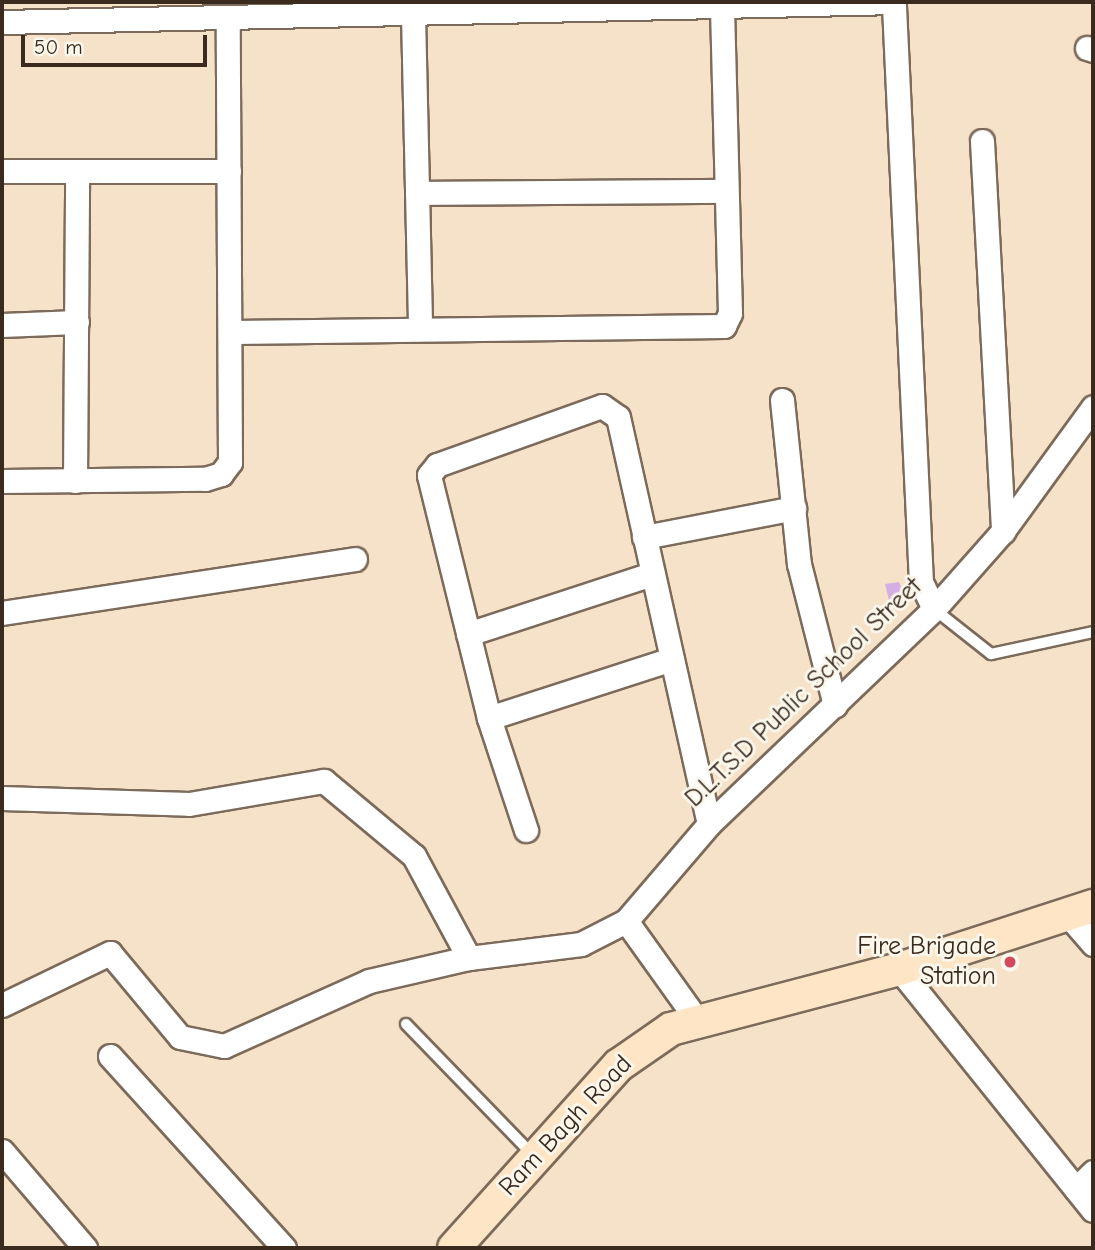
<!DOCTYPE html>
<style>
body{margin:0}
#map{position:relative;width:1095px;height:1250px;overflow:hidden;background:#f5e2c8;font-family:"Comic Neue",sans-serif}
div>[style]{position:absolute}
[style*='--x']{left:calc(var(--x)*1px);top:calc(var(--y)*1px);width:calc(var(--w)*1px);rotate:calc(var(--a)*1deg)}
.building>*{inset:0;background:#d5afe3}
.roads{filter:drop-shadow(2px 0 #7c6a5a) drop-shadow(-2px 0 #7c6a5a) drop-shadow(0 2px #7c6a5a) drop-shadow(0 -2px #7c6a5a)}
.lane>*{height:10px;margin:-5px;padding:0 5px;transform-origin:5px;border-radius:5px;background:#fff}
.street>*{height:23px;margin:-11.5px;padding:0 11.5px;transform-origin:11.5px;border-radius:11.5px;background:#fff}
.secondary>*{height:32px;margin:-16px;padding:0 16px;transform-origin:16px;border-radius:16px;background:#fee5c5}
.dots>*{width:19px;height:19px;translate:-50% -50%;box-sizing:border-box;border:4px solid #fbf7ec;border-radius:50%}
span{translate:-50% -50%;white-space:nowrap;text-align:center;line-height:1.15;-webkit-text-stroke:6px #fbf7ec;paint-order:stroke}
.street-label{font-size:26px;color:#3b2a1e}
.poi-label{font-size:26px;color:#3b2a1e}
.right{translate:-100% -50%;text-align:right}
.frame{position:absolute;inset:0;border:4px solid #3b2a1e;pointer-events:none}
.scale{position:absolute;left:21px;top:35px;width:186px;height:32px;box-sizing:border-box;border:4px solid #3b2a1e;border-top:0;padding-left:9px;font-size:21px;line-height:24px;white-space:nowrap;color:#3b2a1e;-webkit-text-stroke:5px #fbf7ec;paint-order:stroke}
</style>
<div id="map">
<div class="building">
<div style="clip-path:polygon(899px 582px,904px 594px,890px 604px,885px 584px)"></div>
</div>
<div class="roads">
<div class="lane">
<div style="--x:934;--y:609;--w:73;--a:38.3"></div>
<div style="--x:991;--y:654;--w:104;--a:-12.2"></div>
<div style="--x:406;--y:1024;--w:184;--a:45.9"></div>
</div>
<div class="street">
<div style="--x:894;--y:6;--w:577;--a:87.32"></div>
<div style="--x:921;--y:582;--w:30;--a:64"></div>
<div style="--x:413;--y:14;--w:314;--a:88.7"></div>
<div style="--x:2;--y:22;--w:892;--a:-1.28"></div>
<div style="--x:1087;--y:48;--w:6;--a:18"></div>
<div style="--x:982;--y:141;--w:391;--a:86.9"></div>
<div style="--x:2;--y:171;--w:227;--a:0"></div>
<div style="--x:417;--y:193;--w:309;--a:-0.4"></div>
<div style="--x:2;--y:325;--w:75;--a:-2.3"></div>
<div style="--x:232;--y:332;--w:492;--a:-0.7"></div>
<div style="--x:724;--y:326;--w:14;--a:-65"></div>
<div style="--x:730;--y:313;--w:306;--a:-91.5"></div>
<div style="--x:782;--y:400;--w:165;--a:84.1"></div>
<div style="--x:799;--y:564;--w:146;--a:75.7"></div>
<div style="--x:2;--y:481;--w:203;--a:-0.6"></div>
<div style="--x:205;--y:479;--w:17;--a:-17"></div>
<div style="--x:221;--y:474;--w:15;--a:-53"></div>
<div style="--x:230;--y:462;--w:443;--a:-90.3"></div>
<div style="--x:75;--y:481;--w:310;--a:-89.6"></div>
<div style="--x:644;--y:537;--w:153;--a:-10.9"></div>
<div style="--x:2;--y:613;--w:357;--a:-8.7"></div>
<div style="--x:468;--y:634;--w:194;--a:-18.1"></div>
<div style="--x:489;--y:718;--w:192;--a:-17.9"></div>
<div style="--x:2;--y:798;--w:187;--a:1.8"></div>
<div style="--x:189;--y:804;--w:137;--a:-9.7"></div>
<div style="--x:324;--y:781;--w:117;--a:39.8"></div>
<div style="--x:414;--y:856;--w:116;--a:61.7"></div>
<div style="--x:469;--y:958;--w:113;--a:-7.1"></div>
<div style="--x:581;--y:944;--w:51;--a:-27.1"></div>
<div style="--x:526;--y:830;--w:118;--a:-108.3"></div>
<div style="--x:489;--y:718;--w:250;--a:-103.9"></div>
<div style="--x:429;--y:475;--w:13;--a:-51"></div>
<div style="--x:437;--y:465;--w:175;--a:-19.7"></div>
<div style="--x:602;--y:406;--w:19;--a:35"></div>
<div style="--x:618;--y:417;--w:417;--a:77.4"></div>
<div style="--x:1067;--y:914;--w:40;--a:49"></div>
<div style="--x:899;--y:969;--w:309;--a:51.2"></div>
<div style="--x:2;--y:1005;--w:120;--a:-25.7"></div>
<div style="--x:110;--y:953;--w:109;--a:50.2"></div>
<div style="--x:180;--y:1037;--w:45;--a:11.6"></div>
<div style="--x:224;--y:1046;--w:159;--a:-24.1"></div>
<div style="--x:369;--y:981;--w:103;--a:-13"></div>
<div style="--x:697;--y:1020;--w:122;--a:-125.6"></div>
<div style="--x:626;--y:921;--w:128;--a:-49.4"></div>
<div style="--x:709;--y:824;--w:311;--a:-43.7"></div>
<div style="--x:934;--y:609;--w:104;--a:-48.5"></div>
<div style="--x:1003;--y:531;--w:153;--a:-54"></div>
<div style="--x:110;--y:1056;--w:259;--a:47.8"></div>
<div style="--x:2;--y:1151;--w:128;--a:49.4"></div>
<div style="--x:1076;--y:1189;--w:24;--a:-45"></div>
</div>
<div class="secondary">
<div style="--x:454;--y:1248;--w:246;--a:-48"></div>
<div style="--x:619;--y:1065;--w:63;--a:-34.7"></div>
<div style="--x:671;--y:1029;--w:236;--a:-14.7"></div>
<div style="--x:899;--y:969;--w:204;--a:-18"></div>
</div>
</div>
<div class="dots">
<div style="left:1010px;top:962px;background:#d1495b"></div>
</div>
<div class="street-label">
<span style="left:804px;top:693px;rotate:-44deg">D.L.T.S.D Public School Street</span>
<span style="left:566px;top:1126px;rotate:-47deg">Ram Bagh Road</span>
</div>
<div class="poi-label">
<span class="right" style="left:996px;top:962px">Fire Brigade<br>Station</span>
</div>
<div class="frame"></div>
<div class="scale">50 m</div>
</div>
